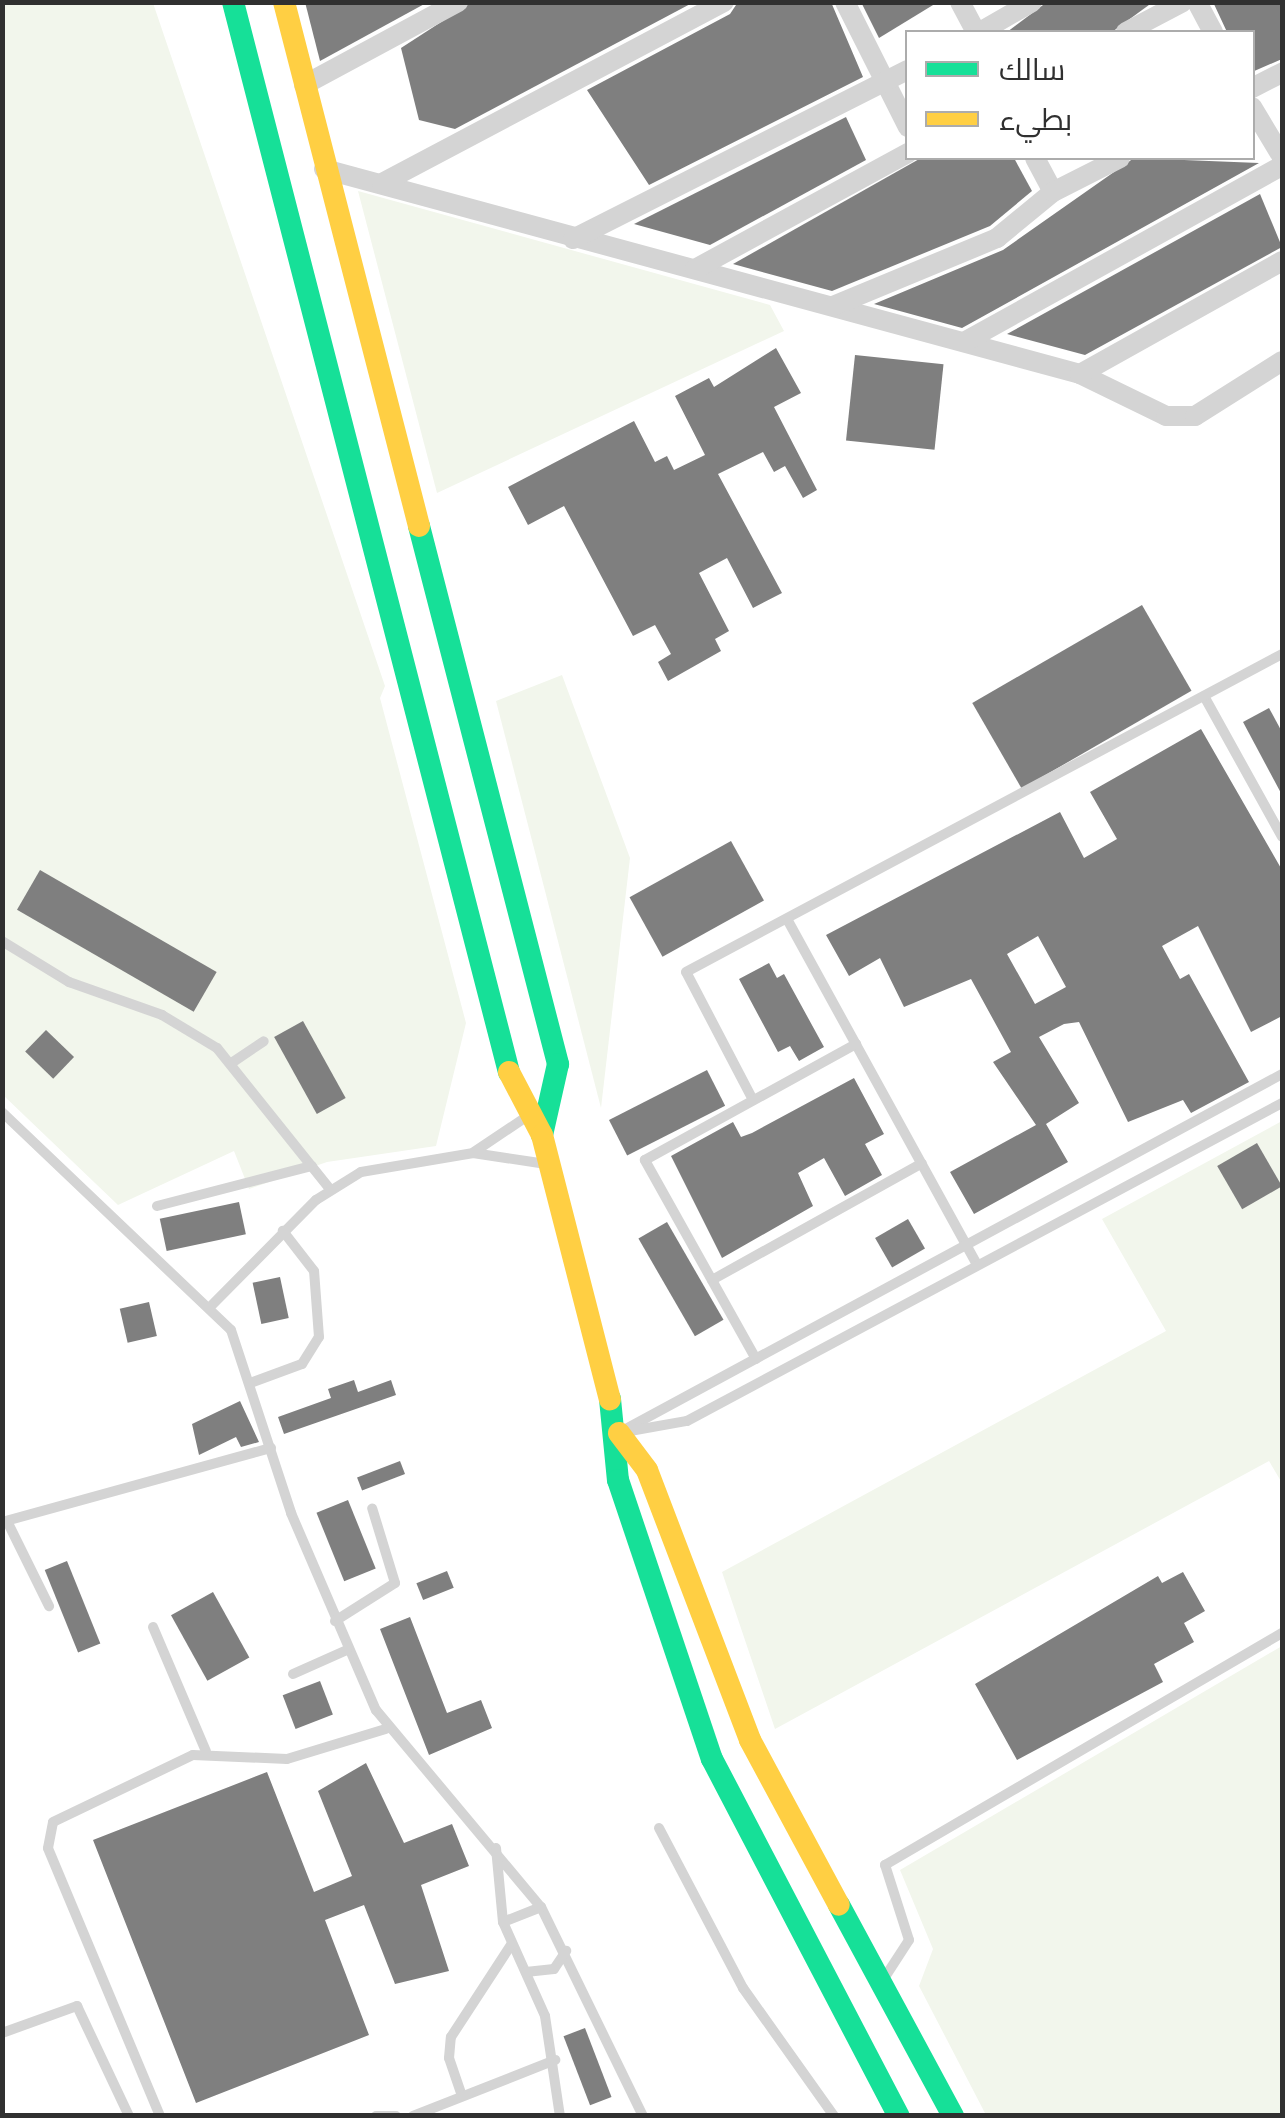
<!DOCTYPE html>
<meta charset="utf-8">
<style>
body{margin:0}
#map{position:relative;width:1285px;height:2118px;overflow:hidden;background:#fff;font-family:Karla,Cairo,sans-serif}
div>[style]{position:absolute}
[style*='--x']{left:calc(var(--x)*1px);top:calc(var(--y)*1px);width:calc(var(--w)*1px);rotate:calc(var(--a)*1deg)}
.green>*{inset:0;background:#f2f6ec}
.building>*{inset:0;background:#7f7f7f;transform-origin:0 0}
.lane>*{height:10px;margin:-5px;padding:0 5px;transform-origin:5px;border-radius:5px;background:#d4d4d4}
.street>*{height:20px;margin:-10px;padding:0 10px;transform-origin:10px;border-radius:10px;background:#d4d4d4}
.fast>*{height:22px;margin:-11px;padding:0 11px;transform-origin:11px;border-radius:11px;background:#16e098}
.slow>*{height:22px;margin:-11px;padding:0 11px;transform-origin:11px;border-radius:11px;background:#ffcf43}
span{translate:-50% -50%;white-space:nowrap;text-align:center;line-height:1.15;-webkit-text-stroke:10px #fff;paint-order:stroke}
.frame{position:absolute;inset:0;border:5px solid #303030;pointer-events:none}
.legend{position:absolute;left:905px;top:30px;width:350px;height:130px;box-sizing:border-box;background:#fff;border:2px solid #acacac;margin:0;padding:12px 18px;list-style:none;font-size:30px;color:#303030}
.legend li{display:flex;align-items:center;gap:20px;height:50px}
.legend b{width:50px;border:2px solid #acacac}
</style>
<div id="map">
<div class="green">
<div style="clip-path:polygon(2px 3px,153px 3px,385px 686px,380px 698px,466px 1023px,436px 1146px,327px 1162px,249px 1189px,234px 1151px,118px 1205px,3px 1095px)"></div>
<div style="clip-path:polygon(358px 191px,770px 305px,784px 331px,437px 493px)"></div>
<div style="clip-path:polygon(562px 675px,630px 858px,601px 1108px,496px 701px)"></div>
<div style="clip-path:polygon(1282px 1121px,1282px 1483px,1269px 1461px,775px 1729px,722px 1572px,1166px 1331px,1102px 1219px)"></div>
<div style="clip-path:polygon(1282px 1646px,1282px 2115px,986px 2115px,919px 1986px,933px 1949px,900px 1870px)"></div>
</div>
<div class="building">
<div style="clip-path:polygon(305px 2px,428px 2px,320px 61px)"></div>
<div style="clip-path:polygon(472px 2px,694px 2px,455px 129px,419px 120px,401px 48px)"></div>
<div style="clip-path:polygon(738px 2px,831px 2px,863px 77px,649px 185px,587px 90px,730px 14px)"></div>
<div style="clip-path:polygon(861px 2px,938px 2px,879px 38px)"></div>
<div style="clip-path:polygon(1047px 2px,1153px 2px,1112px 32px,1007px 32px)"></div>
<div style="clip-path:polygon(1213px 2px,1282px 2px,1282px 59px,1252px 72px,1252px 32px,1227px 32px)"></div>
<div style="clip-path:polygon(846px 117px,866px 160px,710px 245px,634px 224px)"></div>
<div style="clip-path:polygon(921px 158px,1014px 158px,1032px 191px,990px 226px,832px 291px,733px 264px)"></div>
<div style="clip-path:polygon(1134px 158px,1259px 163px,962px 328px,874px 304px,1003px 250px)"></div>
<div style="clip-path:polygon(1260px 194px,1282px 247px,1085px 355px,1007px 334px)"></div>
<div style="clip-path:polygon(776px 348px,801px 393px,774px 407px,817px 490px,803px 498px,785px 466px,774px 472px,763px 452px,718px 474px,782px 593px,753px 608px,727px 558px,699px 573px,729px 631px,715px 639px,721px 651px,668px 681px,658px 662px,671px 654px,655px 625px,633px 636px,564px 506px,528px 525px,508px 487px,634px 421px,655px 462px,667px 456px,674px 470px,705px 455px,675px 396px,709px 378px,714px 387px)"></div>
<div style="left:855px;top:355px;width:89px;height:86px;rotate:6deg"></div>
<div style="left:1142px;top:605px;width:99px;height:196px;rotate:60deg"></div>
<div style="clip-path:polygon(1269px 708px,1282px 732px,1282px 795px,1243px 722px)"></div>
<div style="clip-path:polygon(evenodd,1201px 729px,1282px 870px,1282px 1016px,1251px 1032px,1198px 926px,1162px 946px,1180px 979px,1189px 974px,1249px 1082px,1191px 1113px,1183px 1100px,1128px 1122px,1079px 1022px,1064px 1024px,1039px 1037px,1079px 1103px,1046px 1124px,1068px 1162px,974px 1214px,950px 1172px,1036px 1125px,993px 1062px,1011px 1052px,971px 979px,904px 1007px,880px 958px,849px 976px,826px 935px,1060px 812px,1084px 858px,1117px 839px,1090px 792px,1201px 729px,1038px 936px,1066px 987px,1035px 1004px,1007px 954px,1038px 936px)"></div>
<div style="left:731px;top:841px;width:68px;height:116px;rotate:61deg"></div>
<div style="left:40px;top:870px;width:204px;height:46px;rotate:30deg"></div>
<div style="clip-path:polygon(769px 963px,777px 978px,784px 974px,824px 1047px,799px 1061px,790px 1046px,778px 1052px,739px 979px)"></div>
<div style="left:303px;top:1021px;width:88px;height:33px;rotate:61deg"></div>
<div style="left:46px;top:1030px;width:39px;height:30px;rotate:44deg"></div>
<div style="left:707px;top:1070px;width:40px;height:110px;rotate:63deg"></div>
<div style="clip-path:polygon(854px 1078px,884px 1134px,865px 1144px,882px 1175px,845px 1196px,824px 1158px,798px 1173px,813px 1206px,722px 1258px,671px 1156px,733px 1122px,741px 1137px,752px 1133px)"></div>
<div style="left:1257px;top:1143px;width:50px;height:46px;rotate:60deg"></div>
<div style="left:239px;top:1202px;width:33px;height:81px;rotate:78deg"></div>
<div style="left:908px;top:1219px;width:34px;height:38px;rotate:60deg"></div>
<div style="left:667px;top:1222px;width:113px;height:33px;rotate:60deg"></div>
<div style="left:280px;top:1277px;width:42px;height:28px;rotate:78deg"></div>
<div style="left:149px;top:1302px;width:35px;height:30px;rotate:77deg"></div>
<div style="clip-path:polygon(354px 1380px,358px 1392px,391px 1380px,396px 1395px,284px 1434px,278px 1417px,331px 1398px,328px 1389px)"></div>
<div style="clip-path:polygon(240px 1401px,259px 1442px,241px 1447px,236px 1437px,199px 1455px,192px 1424px)"></div>
<div style="left:400px;top:1461px;width:14px;height:46px;rotate:69deg"></div>
<div style="left:348px;top:1500px;width:74px;height:34px;rotate:68deg"></div>
<div style="left:67px;top:1561px;width:89px;height:24px;rotate:68deg"></div>
<div style="left:447px;top:1571px;width:18px;height:33px;rotate:68deg"></div>
<div style="clip-path:polygon(1183px 1572px,1205px 1611px,1184px 1623px,1194px 1642px,1154px 1664px,1163px 1682px,1017px 1760px,975px 1684px,1158px 1576px,1162px 1583px)"></div>
<div style="left:213px;top:1592px;width:75px;height:48px;rotate:61deg"></div>
<div style="clip-path:polygon(410px 1617px,447px 1713px,481px 1700px,492px 1728px,429px 1755px,380px 1629px)"></div>
<div style="left:320px;top:1681px;width:36px;height:40px;rotate:69deg"></div>
<div style="clip-path:polygon(366px 1763px,404px 1843px,452px 1824px,469px 1866px,421px 1885px,449px 1971px,395px 1984px,364px 1905px,325px 1920px,369px 2035px,196px 2103px,93px 1840px,267px 1772px,314px 1892px,352px 1876px,318px 1791px)"></div>
<div style="left:585px;top:2028px;width:74px;height:23px;rotate:69deg"></div>
</div>
<div class="lane">
<div style="--x:1204;--y:696;--w:161;--a:61"></div>
<div style="--x:787;--y:919;--w:394;--a:61.2"></div>
<div style="--x:2;--y:941;--w:79;--a:31.5"></div>
<div style="--x:69;--y:982;--w:99;--a:19.5"></div>
<div style="--x:162;--y:1015;--w:64;--a:31"></div>
<div style="--x:217;--y:1048;--w:181;--a:51.3"></div>
<div style="--x:233;--y:1062;--w:37;--a:-34"></div>
<div style="--x:753;--y:1100;--w:144;--a:-117.6"></div>
<div style="--x:686;--y:972;--w:676;--a:-28.08"></div>
<div style="--x:2;--y:1112;--w:316;--a:43.6"></div>
<div style="--x:231;--y:1330;--w:193;--a:71.8"></div>
<div style="--x:291;--y:1513;--w:215;--a:66.7"></div>
<div style="--x:376;--y:1710;--w:257;--a:50.1"></div>
<div style="--x:541;--y:1907;--w:233;--a:64"></div>
<div style="--x:474;--y:1152;--w:63;--a:-33.9"></div>
<div style="--x:157;--y:1206;--w:160;--a:-14.5"></div>
<div style="--x:712;--y:1280;--w:240;--a:-29.1"></div>
<div style="--x:212;--y:1305;--w:148;--a:-45.3"></div>
<div style="--x:316;--y:1200;--w:53;--a:-31.9"></div>
<div style="--x:361;--y:1172;--w:114;--a:-9.6"></div>
<div style="--x:473;--y:1153;--w:74;--a:8.6"></div>
<div style="--x:756;--y:1359;--w:228;--a:-119.2"></div>
<div style="--x:645;--y:1160;--w:241;--a:-28.8"></div>
<div style="--x:253;--y:1382;--w:52;--a:-20.2"></div>
<div style="--x:302;--y:1364;--w:32;--a:-58"></div>
<div style="--x:319;--y:1337;--w:66;--a:-94.3"></div>
<div style="--x:314;--y:1271;--w:51;--a:-127.8"></div>
<div style="--x:624;--y:1430;--w:748;--a:-28.41"></div>
<div style="--x:630;--y:1431;--w:58;--a:-10"></div>
<div style="--x:687;--y:1421;--w:675;--a:-28.12"></div>
<div style="--x:7;--y:1521;--w:95;--a:63.7"></div>
<div style="--x:2;--y:1522;--w:279;--a:-15.4"></div>
<div style="--x:335;--y:1621;--w:71;--a:-32.3"></div>
<div style="--x:395;--y:1583;--w:78;--a:-107"></div>
<div style="--x:153;--y:1627;--w:135;--a:66.9"></div>
<div style="--x:293;--y:1674;--w:59;--a:-24"></div>
<div style="--x:659;--y:1828;--w:181;--a:62.3"></div>
<div style="--x:743;--y:1988;--w:157;--a:54.6"></div>
<div style="--x:496;--y:1848;--w:74;--a:84.6"></div>
<div style="--x:503;--y:1922;--w:103;--a:65.9"></div>
<div style="--x:545;--y:2016;--w:101;--a:81.5"></div>
<div style="--x:503;--y:1922;--w:41;--a:-21.5"></div>
<div style="--x:526;--y:1972;--w:28;--a:-6"></div>
<div style="--x:554;--y:1969;--w:22;--a:-56"></div>
<div style="--x:885;--y:1977;--w:44;--a:-57"></div>
<div style="--x:909;--y:1940;--w:79;--a:-107.7"></div>
<div style="--x:885;--y:1865;--w:460;--a:-30.3"></div>
<div style="--x:2;--y:2033;--w:80;--a:-19.8"></div>
<div style="--x:77;--y:2006;--w:122;--a:64.7"></div>
<div style="--x:462;--y:2096;--w:40;--a:-108.9"></div>
<div style="--x:449;--y:2058;--w:21;--a:-85"></div>
<div style="--x:451;--y:2037;--w:110;--a:-56.9"></div>
<div style="--x:160;--y:2116;--w:290;--a:-112.7"></div>
<div style="--x:48;--y:1848;--w:26;--a:-79"></div>
<div style="--x:53;--y:1822;--w:155;--a:-25.6"></div>
<div style="--x:193;--y:1755;--w:94;--a:2.4"></div>
<div style="--x:287;--y:1759;--w:103;--a:-16.9"></div>
<div style="--x:376;--y:2116;--w:20;--a:0"></div>
<div style="--x:413;--y:2116;--w:153;--a:-21.5"></div>
</div>
<div class="street">
<div style="--x:845;--y:2;--w:140;--a:63.3"></div>
<div style="--x:960;--y:2;--w:34;--a:62"></div>
<div style="--x:1197;--y:2;--w:34;--a:62"></div>
<div style="--x:980;--y:32;--w:60;--a:-30"></div>
<div style="--x:1126;--y:32;--w:64;--a:-27.8"></div>
<div style="--x:304;--y:85;--w:175;--a:-28.3"></div>
<div style="--x:1252;--y:88;--w:34;--a:-27"></div>
<div style="--x:1252;--y:107;--w:58;--a:59"></div>
<div style="--x:1035;--y:158;--w:38;--a:62"></div>
<div style="--x:324;--y:169;--w:783;--a:15.17"></div>
<div style="--x:1080;--y:374;--w:96;--a:26"></div>
<div style="--x:1166;--y:416;--w:29;--a:0"></div>
<div style="--x:1195;--y:416;--w:103;--a:-32.3"></div>
<div style="--x:382;--y:183;--w:387;--a:-27.9"></div>
<div style="--x:573;--y:239;--w:375;--a:-26.8"></div>
<div style="--x:695;--y:269;--w:243;--a:-28.6"></div>
<div style="--x:833;--y:306;--w:178;--a:-22.5"></div>
<div style="--x:997;--y:238;--w:72;--a:-39.4"></div>
<div style="--x:1053;--y:192;--w:75;--a:-26.9"></div>
<div style="--x:964;--y:342;--w:363;--a:-29"></div>
<div style="--x:1080;--y:374;--w:231;--a:-29.2"></div>
</div>
<div class="fast">
<div style="--x:233;--y:2;--w:1105;--a:75.54"></div>
<div style="--x:419;--y:526;--w:556;--a:75.51"></div>
<div style="--x:558;--y:1064;--w:73;--a:102.7"></div>
<div style="--x:610;--y:1399;--w:81;--a:84.4"></div>
<div style="--x:618;--y:1480;--w:294;--a:71.4"></div>
<div style="--x:712;--y:1759;--w:403;--a:62.4"></div>
<div style="--x:839;--y:1905;--w:240;--a:61.6"></div>
</div>
<div class="slow">
<div style="--x:284;--y:2;--w:541;--a:75.55"></div>
<div style="--x:509;--y:1072;--w:71;--a:62.4"></div>
<div style="--x:542;--y:1135;--w:273;--a:75.6"></div>
<div style="--x:619;--y:1433;--w:46;--a:52.9"></div>
<div style="--x:647;--y:1470;--w:289;--a:69.1"></div>
<div style="--x:750;--y:1740;--w:187;--a:61.7"></div>
</div>
<div class="frame"></div>
<ul class="legend">
<li><b style="height:12px;background:#16e098"></b>سالك</li>
<li><b style="height:12px;background:#ffcf43"></b>بطيء</li>
</ul>
</div>
